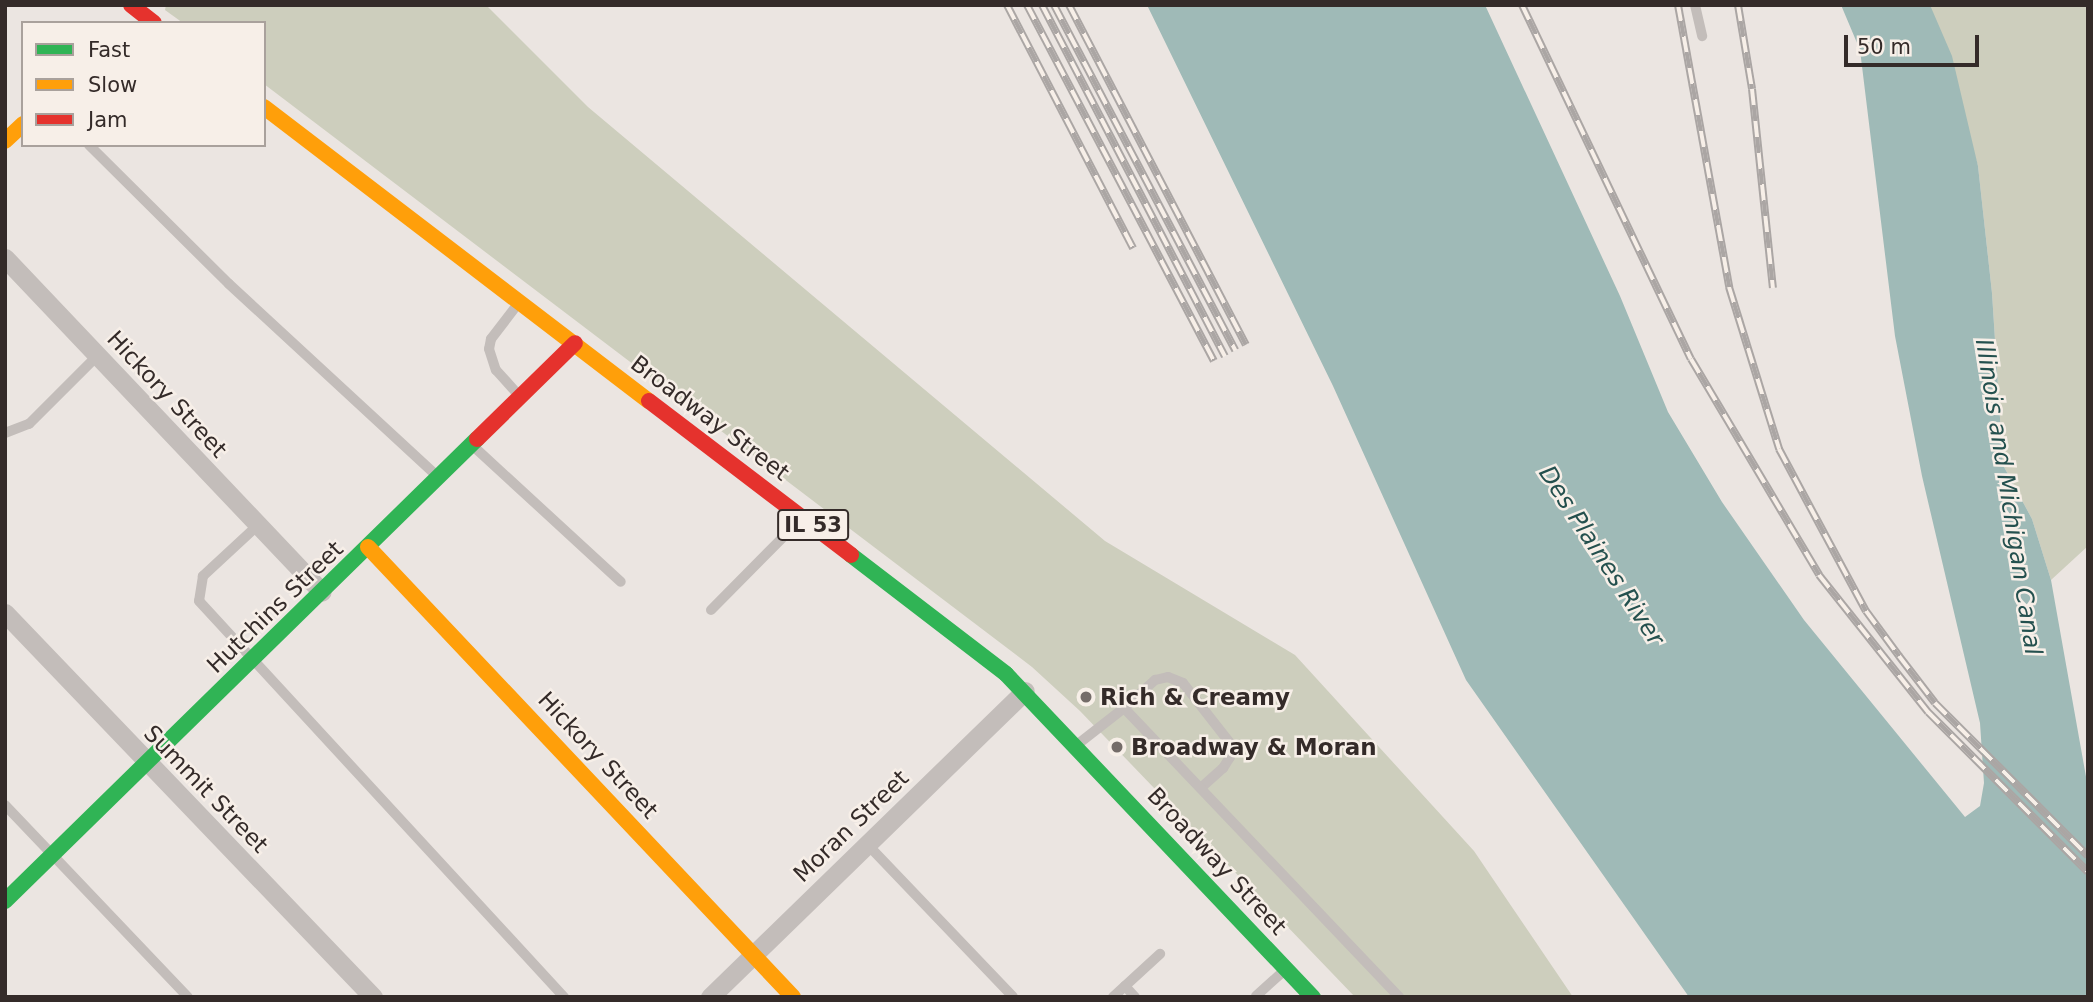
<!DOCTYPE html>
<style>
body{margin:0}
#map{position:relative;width:2093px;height:1002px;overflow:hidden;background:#ebe5e1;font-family:"DejaVu Sans",sans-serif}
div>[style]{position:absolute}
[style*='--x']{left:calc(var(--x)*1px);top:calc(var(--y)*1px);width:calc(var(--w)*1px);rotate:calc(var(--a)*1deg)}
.green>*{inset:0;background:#cdcebd}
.water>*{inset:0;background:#9fbab7}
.lane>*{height:10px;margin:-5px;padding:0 5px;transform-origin:5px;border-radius:5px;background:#c3bdba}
.street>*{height:19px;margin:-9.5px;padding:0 9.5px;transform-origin:9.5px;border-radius:9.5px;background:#c3bdba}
.fast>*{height:16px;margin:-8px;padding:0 8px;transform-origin:8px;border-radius:8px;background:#30b455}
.slow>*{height:16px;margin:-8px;padding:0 8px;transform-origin:8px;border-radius:8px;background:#ff9f0a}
.jam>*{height:16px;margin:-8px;padding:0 8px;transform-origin:8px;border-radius:8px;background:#e5322d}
.rail>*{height:8px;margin-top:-4px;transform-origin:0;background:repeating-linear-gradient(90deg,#f7efe8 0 16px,#aba6a4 0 32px);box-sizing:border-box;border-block:2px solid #aba6a4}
.dots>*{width:19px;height:19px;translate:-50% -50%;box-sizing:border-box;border:4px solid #f7efe8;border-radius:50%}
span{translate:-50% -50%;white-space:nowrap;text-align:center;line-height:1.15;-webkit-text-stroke:5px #f7efe8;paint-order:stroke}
.shield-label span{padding:2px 5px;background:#f7efe8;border:2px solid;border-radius:5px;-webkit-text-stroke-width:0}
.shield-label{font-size:21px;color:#342b29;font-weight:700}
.street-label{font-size:23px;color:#342b29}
.poi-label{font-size:23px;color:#342b29;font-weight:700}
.left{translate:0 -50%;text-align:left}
.water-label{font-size:24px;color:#24504e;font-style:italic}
.frame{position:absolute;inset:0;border:7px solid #342b29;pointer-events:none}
.legend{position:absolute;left:21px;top:21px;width:245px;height:126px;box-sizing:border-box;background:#f7efe8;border:2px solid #a9a19c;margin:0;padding:9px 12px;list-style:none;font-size:21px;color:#342b29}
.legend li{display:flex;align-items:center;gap:14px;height:35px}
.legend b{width:35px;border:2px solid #a9a19c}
.scale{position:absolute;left:1844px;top:35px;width:135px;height:32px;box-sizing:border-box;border:4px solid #342b29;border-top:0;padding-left:9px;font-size:21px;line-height:24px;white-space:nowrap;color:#342b29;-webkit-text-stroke:5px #f7efe8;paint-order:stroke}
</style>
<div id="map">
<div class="green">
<div style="clip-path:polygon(166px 5px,486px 5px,588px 107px,1105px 541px,1295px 655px,1474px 851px,1573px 997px,1355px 997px,1080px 711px,1032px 667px,264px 84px,264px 23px,183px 23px,165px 10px)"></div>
<div style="clip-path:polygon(1930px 5px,2088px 5px,2088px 546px,2051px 580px,2032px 519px,2003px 465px,1992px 293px,1978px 166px)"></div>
</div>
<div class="water">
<div style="clip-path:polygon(1147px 5px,1485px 5px,1620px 296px,1668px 412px,1722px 502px,1804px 620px,1965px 817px,1980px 806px,1984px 783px,1980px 723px,1922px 476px,1895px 336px,1860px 50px,1841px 5px,1930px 5px,1952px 56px,1978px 166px,1992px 293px,2003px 465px,2032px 519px,2051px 580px,2088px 788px,2088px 997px,1689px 997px,1466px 680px,1333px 386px)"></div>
</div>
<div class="lane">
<div style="--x:1695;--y:5;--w:32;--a:77"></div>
<div style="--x:89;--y:145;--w:197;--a:44.8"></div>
<div style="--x:229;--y:284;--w:282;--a:42.7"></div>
<div style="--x:517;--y:305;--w:43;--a:127.4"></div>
<div style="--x:491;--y:339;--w:10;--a:101"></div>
<div style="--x:489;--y:349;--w:22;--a:72"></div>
<div style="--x:496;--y:370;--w:36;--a:48"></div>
<div style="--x:5;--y:433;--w:26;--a:-21"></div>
<div style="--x:29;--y:424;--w:96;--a:-45"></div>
<div style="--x:472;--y:445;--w:202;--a:42.6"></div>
<div style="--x:257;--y:526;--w:74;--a:137.2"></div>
<div style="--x:203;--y:576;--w:25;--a:99"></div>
<div style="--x:199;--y:601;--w:539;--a:47.33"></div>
<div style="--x:711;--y:610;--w:125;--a:-45.3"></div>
<div style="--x:1124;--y:708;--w:42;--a:-42.1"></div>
<div style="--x:1155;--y:680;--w:13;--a:-13"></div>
<div style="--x:1168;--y:677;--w:16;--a:22"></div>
<div style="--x:1183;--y:683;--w:76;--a:51.9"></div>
<div style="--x:1230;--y:743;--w:14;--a:90"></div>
<div style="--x:1230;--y:757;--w:13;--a:122"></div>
<div style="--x:1223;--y:768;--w:30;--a:138"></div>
<div style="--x:1078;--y:744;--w:58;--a:-38"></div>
<div style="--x:1124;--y:708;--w:399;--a:46.4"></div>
<div style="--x:5;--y:805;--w:265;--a:46.4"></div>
<div style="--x:867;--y:844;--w:211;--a:46.3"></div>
<div style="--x:1125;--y:986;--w:15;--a:48"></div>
<div style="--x:1256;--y:996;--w:38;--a:-42"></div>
<div style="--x:1113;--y:997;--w:64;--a:-42.5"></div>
</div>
<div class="street">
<div style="--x:5;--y:258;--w:460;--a:46.5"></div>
<div style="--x:5;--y:613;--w:532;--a:46.22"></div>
<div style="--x:710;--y:997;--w:439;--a:-44.2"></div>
</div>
<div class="fast">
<div style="--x:851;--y:555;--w:195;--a:37.5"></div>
<div style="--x:1006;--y:674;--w:446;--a:46.5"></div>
<div style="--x:5;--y:901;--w:660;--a:-44.39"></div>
</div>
<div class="slow">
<div style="--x:264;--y:107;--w:484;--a:37.4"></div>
<div style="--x:5;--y:141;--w:25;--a:-43"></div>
<div style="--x:368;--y:547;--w:619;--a:46.64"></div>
</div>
<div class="jam">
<div style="--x:131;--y:5;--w:29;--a:38"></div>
<div style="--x:649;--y:401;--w:254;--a:37.3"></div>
<div style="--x:477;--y:439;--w:137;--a:-44.4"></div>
</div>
<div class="rail">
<div style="--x:1007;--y:5;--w:274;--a:62.6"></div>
<div style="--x:1027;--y:5;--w:402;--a:62.3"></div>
<div style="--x:1042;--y:5;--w:396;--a:62.5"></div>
<div style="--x:1054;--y:5;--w:390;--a:62.3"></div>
<div style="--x:1069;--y:5;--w:383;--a:62.5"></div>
<div style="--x:1522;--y:5;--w:392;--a:64.5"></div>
<div style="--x:1691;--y:359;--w:251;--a:59.3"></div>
<div style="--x:1819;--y:575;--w:175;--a:51.5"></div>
<div style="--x:1928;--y:712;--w:226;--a:45"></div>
<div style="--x:1678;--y:5;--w:287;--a:79.7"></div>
<div style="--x:1729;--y:287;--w:170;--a:72.8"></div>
<div style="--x:1779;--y:449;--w:184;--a:61.8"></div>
<div style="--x:1866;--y:611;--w:56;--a:53.7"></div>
<div style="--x:1899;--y:656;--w:59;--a:52.5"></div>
<div style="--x:1935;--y:703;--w:216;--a:45"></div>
<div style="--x:1738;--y:5;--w:85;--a:80.5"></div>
<div style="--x:1752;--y:89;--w:200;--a:84"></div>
</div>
<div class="dots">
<div style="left:1086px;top:697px;background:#746c69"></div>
<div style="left:1117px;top:747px;background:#746c69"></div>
</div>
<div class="shield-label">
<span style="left:813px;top:525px">IL 53</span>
</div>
<div class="street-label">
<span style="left:167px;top:394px;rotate:47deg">Hickory Street</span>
<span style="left:710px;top:418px;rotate:37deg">Broadway Street</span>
<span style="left:275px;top:607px;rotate:-44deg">Hutchins Street</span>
<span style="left:598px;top:755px;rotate:47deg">Hickory Street</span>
<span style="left:206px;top:789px;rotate:46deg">Summit Street</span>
<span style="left:851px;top:826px;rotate:-44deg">Moran Street</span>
<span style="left:1217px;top:861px;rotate:47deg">Broadway Street</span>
</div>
<div class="poi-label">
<span class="left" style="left:1100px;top:697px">Rich &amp; Creamy</span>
<span class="left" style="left:1131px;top:747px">Broadway &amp; Moran</span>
</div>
<div class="water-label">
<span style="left:2008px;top:497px;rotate:81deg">Illinois and Michigan Canal</span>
<span style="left:1601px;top:556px;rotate:57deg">Des Plaines River</span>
</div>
<div class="frame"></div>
<ul class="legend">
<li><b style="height:9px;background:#30b455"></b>Fast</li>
<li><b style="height:9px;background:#ff9f0a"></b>Slow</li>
<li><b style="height:9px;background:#e5322d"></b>Jam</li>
</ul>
<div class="scale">50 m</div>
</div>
